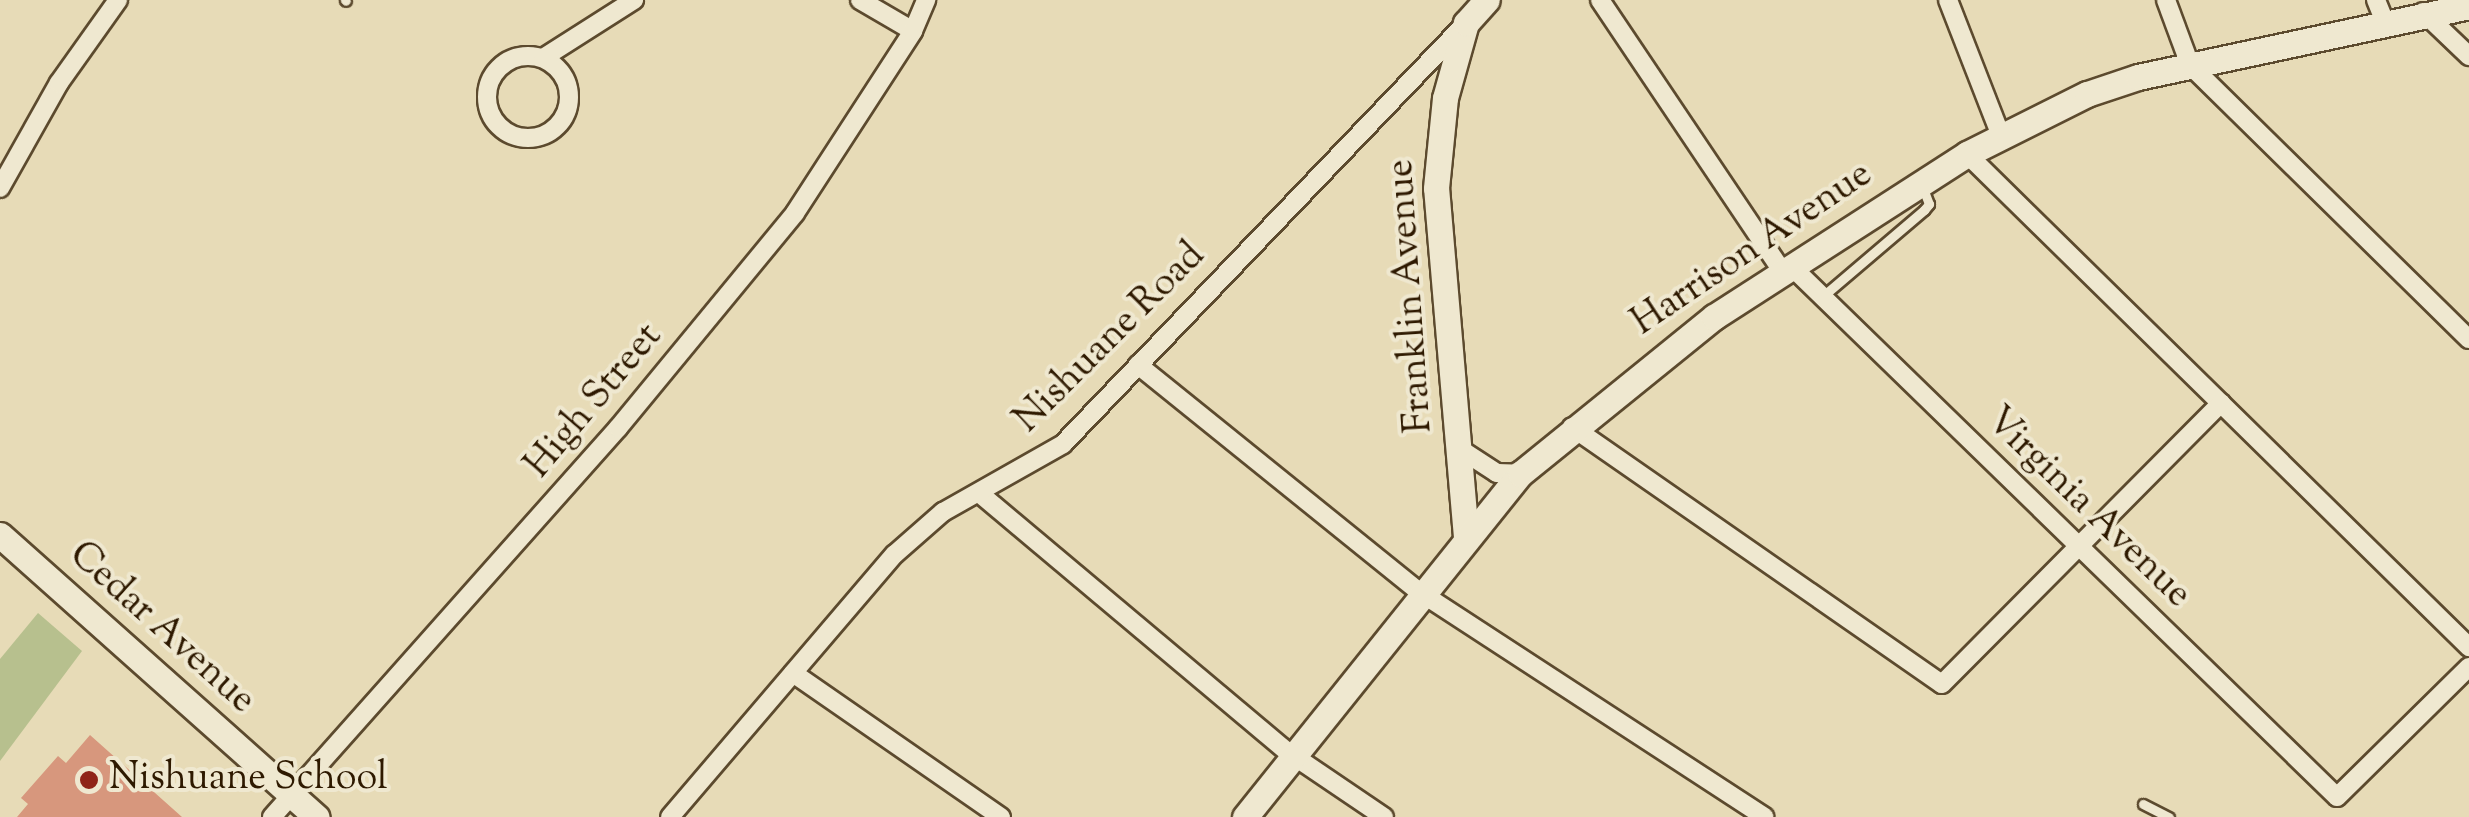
<!DOCTYPE html>
<style>
body{margin:0}
#map{position:relative;width:2469px;height:817px;overflow:hidden;background:#e7dbb7;font-family:"Sorts Mill Goudy",serif}
div>[style]{position:absolute}
[style*='--x']{left:calc(var(--x)*1px);top:calc(var(--y)*1px);width:calc(var(--w)*1px);rotate:calc(var(--a)*1deg)}
.green>*{inset:0;background:#b7c08e}
.building>*{inset:0;background:#d7977d}
.roads{filter:drop-shadow(2px 0 #5c4a2e) drop-shadow(-2px 0 #5c4a2e) drop-shadow(0 2px #5c4a2e) drop-shadow(0 -2px #5c4a2e)}
.lane>*{height:9px;margin:-4.5px;padding:0 4.5px;transform-origin:4.5px;border-radius:4.5px;background:#efe8d0}
.street>*{height:18px;margin:-9px;padding:0 9px;transform-origin:9px;border-radius:9px;background:#efe8d0}
.street>.ring{margin:-9px;padding:0;box-sizing:content-box;background:none;border:18px solid #efe8d0;border-radius:50%}
.secondary>*{height:25px;margin:-12.5px;padding:0 12.5px;transform-origin:12.5px;border-radius:12.5px;background:#efe8d0}
.dots>*{width:28px;height:28px;translate:-50% -50%;box-sizing:border-box;border:5px solid #efe8d0;border-radius:50%}
span{translate:-50% -50%;white-space:nowrap;text-align:center;line-height:1.15;-webkit-text-stroke:8px #efe8d0;paint-order:stroke}
.street-label{font-size:38px;color:#2e1900}
.poi-label{font-size:38px;color:#2e1900}
.left{translate:0 -50%;text-align:left}
</style>
<div id="map">
<div class="green">
<div style="clip-path:polygon(38px 613px,82px 651px,0 761px,0 659px)"></div>
</div>
<div class="building">
<div style="clip-path:polygon(90px 735px,182px 817px,17px 817px,28px 804px,21px 798px,58px 756px,66px 763px)"></div>
</div>
<div class="roads">
<div class="lane">
<div style="--x:345;--y:0;--w:1;--a:45"></div>
<div style="--x:1823;--y:296;--w:133;--a:-40.4"></div>
<div style="--x:1924;--y:210;--w:8;--a:-50"></div>
<div style="--x:1929;--y:204;--w:19;--a:-111"></div>
<div style="--x:2143;--y:804;--w:29;--a:27"></div>
</div>
<div class="street">
<div style="--x:860;--y:0;--w:61;--a:30.3"></div>
<div style="--x:1600;--y:0;--w:328;--a:56.1"></div>
<div style="--x:1948;--y:0;--w:146;--a:68.7"></div>
<div style="--x:2166;--y:0;--w:69;--a:69.7"></div>
<div style="--x:2190;--y:65;--w:391;--a:44.5"></div>
<div style="--x:2376;--y:0;--w:22;--a:68"></div>
<div style="--x:2423;--y:12;--w:64;--a:43.7"></div>
<div class="ring" style="left:487px;top:56px;width:64px;height:64px"></div>
<div style="--x:543;--y:58;--w:108;--a:-32.5"></div>
<div style="--x:1967;--y:154;--w:704;--a:44.48"></div>
<div style="--x:0;--y:188;--w:120;--a:-60.7"></div>
<div style="--x:59;--y:83;--w:102;--a:-54.6"></div>
<div style="--x:1792;--y:267;--w:760;--a:44.2"></div>
<div style="--x:2337;--y:797;--w:185;--a:-44.6"></div>
<div style="--x:1138;--y:365;--w:363;--a:38.9"></div>
<div style="--x:1421;--y:593;--w:410;--a:33.1"></div>
<div style="--x:1572;--y:427;--w:450;--a:34.8"></div>
<div style="--x:1942;--y:684;--w:396;--a:-45.2"></div>
<div style="--x:1460;--y:449;--w:44;--a:33"></div>
<div style="--x:1497;--y:473;--w:23;--a:2"></div>
<div style="--x:979;--y:493;--w:403;--a:40"></div>
<div style="--x:1288;--y:752;--w:116;--a:34.1"></div>
<div style="--x:793;--y:673;--w:253;--a:34.7"></div>
<div style="--x:272;--y:817;--w:521;--a:-48.35"></div>
<div style="--x:618;--y:428;--w:278;--a:-50.5"></div>
<div style="--x:795;--y:213;--w:217;--a:-57"></div>
<div style="--x:913;--y:31;--w:34;--a:-67"></div>
<div style="--x:670;--y:817;--w:346;--a:-49.5"></div>
<div style="--x:895;--y:554;--w:64;--a:-41.2"></div>
<div style="--x:943;--y:512;--w:138;--a:-29.5"></div>
<div style="--x:1063;--y:444;--w:581;--a:-46.25"></div>
</div>
<div class="secondary">
<div style="--x:0;--y:535;--w:424;--a:41.7"></div>
<div style="--x:1466;--y:537;--w:350;--a:-94.9"></div>
<div style="--x:1436;--y:188;--w:90;--a:-84.3"></div>
<div style="--x:1445;--y:98;--w:78;--a:-74.4"></div>
<div style="--x:1466;--y:23;--w:31;--a:-48"></div>
<div style="--x:1245;--y:817;--w:440;--a:-51.3"></div>
<div style="--x:1520;--y:474;--w:250;--a:-39"></div>
<div style="--x:1714;--y:317;--w:301;--a:-32.8"></div>
<div style="--x:1967;--y:154;--w:134;--a:-26.6"></div>
<div style="--x:2087;--y:94;--w:54;--a:-18.4"></div>
<div style="--x:2138;--y:77;--w:339;--a:-12.1"></div>
</div>
</div>
<div class="dots">
<div style="left:89px;top:780px;background:#8f2418"></div>
</div>
<div class="street-label">
<span style="left:1753px;top:250px;rotate:-34deg">Harrison Avenue</span>
<span style="left:1412px;top:296px;rotate:-94deg">Franklin Avenue</span>
<span style="left:1111px;top:339px;rotate:-45deg">Nishuane Road</span>
<span style="left:595px;top:402px;rotate:-50deg">High Street</span>
<span style="left:2087px;top:509px;rotate:44deg">Virginia Avenue</span>
<span style="left:161px;top:629px;rotate:42deg">Cedar Avenue</span>
</div>
<div class="poi-label">
<span class="left" style="left:109px;top:780px">Nishuane School</span>
</div>
</div>
